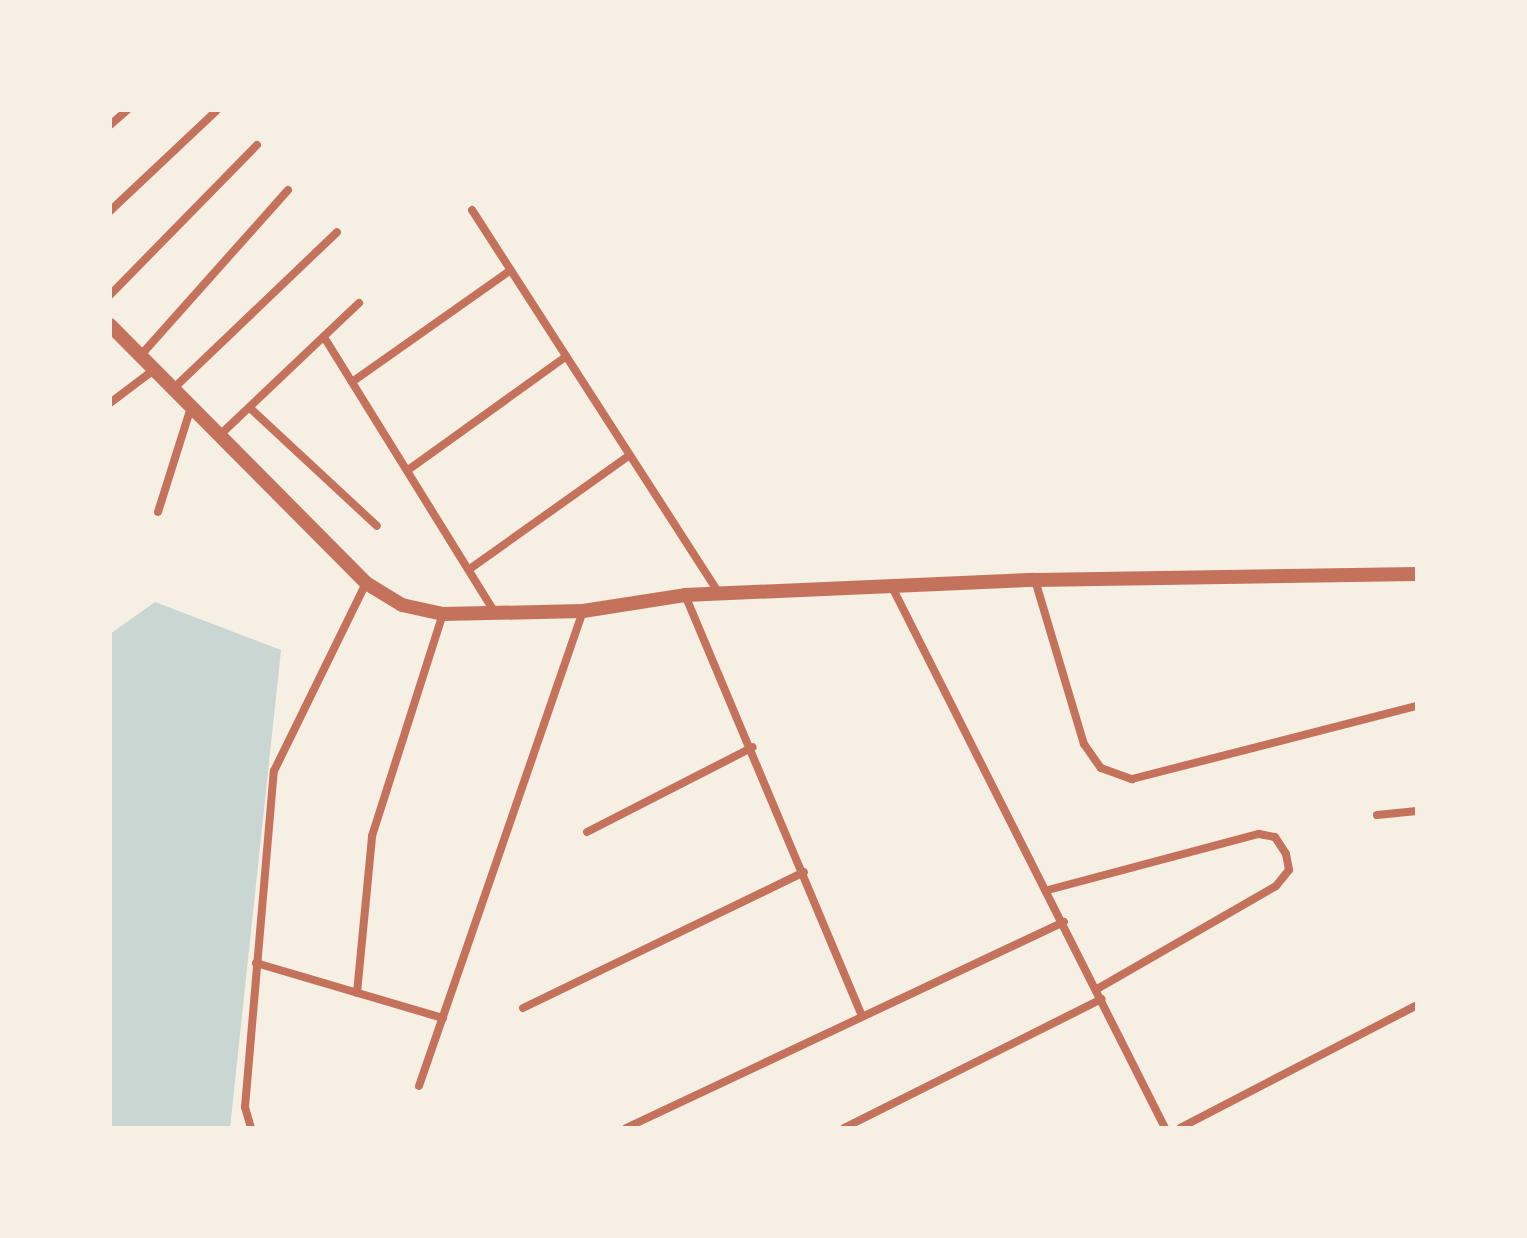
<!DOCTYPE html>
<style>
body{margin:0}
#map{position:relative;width:1527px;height:1238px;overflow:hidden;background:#f6efe4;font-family:"Roboto Condensed",sans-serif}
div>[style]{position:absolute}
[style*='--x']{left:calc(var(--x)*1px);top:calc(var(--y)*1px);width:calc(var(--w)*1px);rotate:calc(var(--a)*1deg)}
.water>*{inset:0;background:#c9d6d2}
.minor>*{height:8px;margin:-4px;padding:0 4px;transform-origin:4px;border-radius:4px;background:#c5725c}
.tertiary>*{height:14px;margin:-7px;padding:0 7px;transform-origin:7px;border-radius:7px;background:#c5725c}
span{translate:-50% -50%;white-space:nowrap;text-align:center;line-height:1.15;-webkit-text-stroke:8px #f6efe4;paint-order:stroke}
.frame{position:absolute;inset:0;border:112px solid #f6efe4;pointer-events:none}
</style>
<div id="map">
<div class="water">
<div style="clip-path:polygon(155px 602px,281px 650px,230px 1128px,110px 1128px,110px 634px)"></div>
</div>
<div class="minor">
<div style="--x:110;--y:125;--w:23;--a:-41"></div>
<div style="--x:472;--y:210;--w:456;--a:57.2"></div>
<div style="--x:110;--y:211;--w:146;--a:-43.3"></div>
<div style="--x:110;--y:295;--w:210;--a:-45.6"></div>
<div style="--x:324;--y:337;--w:326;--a:58.2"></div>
<div style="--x:141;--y:355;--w:221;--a:-48.3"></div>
<div style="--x:352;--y:382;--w:194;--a:-35.2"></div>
<div style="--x:175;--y:387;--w:224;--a:-43.7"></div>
<div style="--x:110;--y:403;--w:56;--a:-37.1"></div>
<div style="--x:250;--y:408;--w:173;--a:42.9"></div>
<div style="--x:222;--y:433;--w:189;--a:-43.5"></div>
<div style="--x:408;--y:470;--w:193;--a:-35.7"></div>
<div style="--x:158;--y:512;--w:113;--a:-72.5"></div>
<div style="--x:471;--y:568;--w:191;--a:-35.4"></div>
<div style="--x:1035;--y:580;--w:171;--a:73.4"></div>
<div style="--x:1084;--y:744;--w:29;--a:55"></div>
<div style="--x:1101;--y:768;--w:33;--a:20"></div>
<div style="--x:1132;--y:779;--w:294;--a:-14.4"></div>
<div style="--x:892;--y:587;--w:606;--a:63.22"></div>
<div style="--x:685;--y:595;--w:457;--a:67.2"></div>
<div style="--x:1377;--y:815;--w:40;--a:-5.7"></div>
<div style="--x:587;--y:832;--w:186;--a:-27.1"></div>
<div style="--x:1048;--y:890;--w:218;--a:-14.9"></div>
<div style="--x:1259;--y:834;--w:16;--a:11"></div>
<div style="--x:1275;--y:837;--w:20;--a:57"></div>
<div style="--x:1286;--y:854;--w:16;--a:79"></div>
<div style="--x:1289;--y:870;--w:21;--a:129"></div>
<div style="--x:1276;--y:886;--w:207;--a:150.1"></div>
<div style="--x:256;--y:963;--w:195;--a:16.4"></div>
<div style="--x:357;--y:993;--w:158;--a:-84.5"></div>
<div style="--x:372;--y:836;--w:233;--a:-72.3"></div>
<div style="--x:523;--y:1008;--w:312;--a:-25.8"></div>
<div style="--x:419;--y:1086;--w:503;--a:-70.95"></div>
<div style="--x:251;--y:1128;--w:22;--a:-106"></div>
<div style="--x:245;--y:1107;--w:337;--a:-85.1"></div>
<div style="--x:274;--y:771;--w:209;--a:-63.9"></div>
<div style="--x:626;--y:1128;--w:484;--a:-25.2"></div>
<div style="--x:844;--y:1128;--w:288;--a:-26.6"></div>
<div style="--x:1180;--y:1128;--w:267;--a:-27.4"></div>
</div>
<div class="tertiary">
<div style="--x:110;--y:325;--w:363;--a:45.2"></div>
<div style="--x:366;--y:583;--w:42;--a:31.4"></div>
<div style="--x:402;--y:605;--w:42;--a:12.4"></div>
<div style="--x:443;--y:614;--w:140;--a:-1.2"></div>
<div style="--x:583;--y:611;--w:103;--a:-8.9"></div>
<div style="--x:685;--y:595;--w:350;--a:-2.5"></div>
<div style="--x:1035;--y:580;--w:382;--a:-0.9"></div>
</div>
<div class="frame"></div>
</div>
